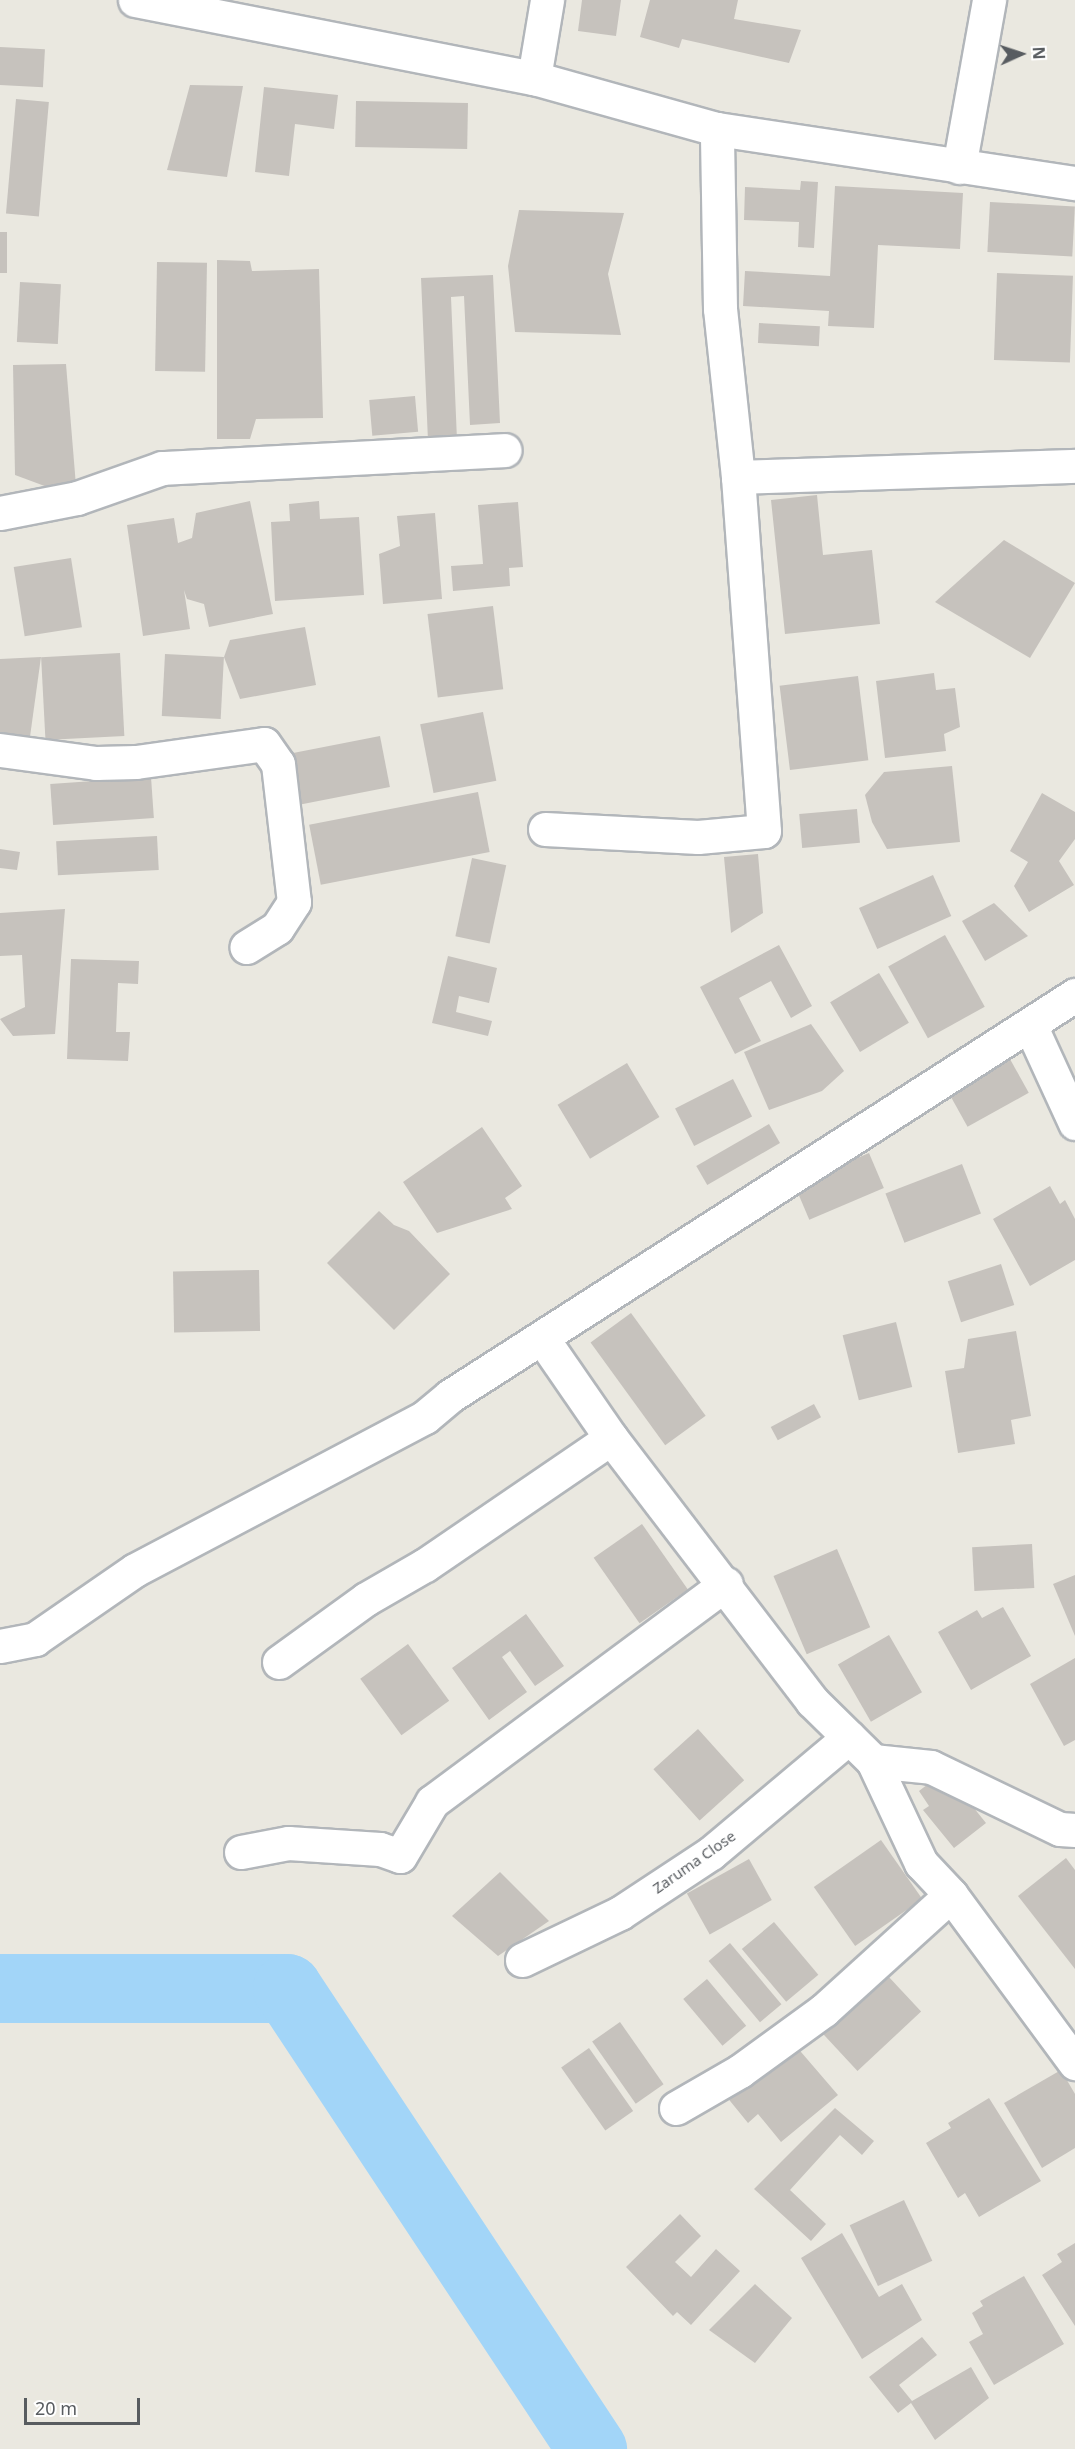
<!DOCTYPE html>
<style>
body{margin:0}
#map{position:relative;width:1075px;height:2449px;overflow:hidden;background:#eae8e0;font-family:"Noto Sans",sans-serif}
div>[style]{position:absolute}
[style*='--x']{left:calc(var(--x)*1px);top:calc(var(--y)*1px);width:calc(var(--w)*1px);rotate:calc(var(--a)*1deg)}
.river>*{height:69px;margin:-34.5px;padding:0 34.5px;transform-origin:34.5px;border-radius:34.5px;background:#a2d5f8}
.building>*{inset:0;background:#c6c2bd;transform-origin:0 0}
.roads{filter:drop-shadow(2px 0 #b2b6ba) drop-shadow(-2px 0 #b2b6ba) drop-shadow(0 2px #b2b6ba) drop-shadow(0 -2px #b2b6ba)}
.minor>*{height:33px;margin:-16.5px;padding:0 16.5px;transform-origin:16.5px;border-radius:16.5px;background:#fff}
span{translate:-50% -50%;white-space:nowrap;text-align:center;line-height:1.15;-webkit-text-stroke:4.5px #fff;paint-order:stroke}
.street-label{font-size:15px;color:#585c60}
.north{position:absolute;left:991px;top:24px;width:60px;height:60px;-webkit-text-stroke:4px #fff;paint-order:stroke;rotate:87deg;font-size:16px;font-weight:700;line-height:24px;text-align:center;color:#585c60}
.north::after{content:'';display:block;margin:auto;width:21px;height:27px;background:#585c60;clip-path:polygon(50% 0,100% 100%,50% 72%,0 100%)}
.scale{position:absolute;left:24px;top:2398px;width:116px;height:27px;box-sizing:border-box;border:3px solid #585c60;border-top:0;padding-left:8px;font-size:18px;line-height:21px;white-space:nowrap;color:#585c60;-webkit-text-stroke:4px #fff;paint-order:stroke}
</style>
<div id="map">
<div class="river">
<div style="--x:0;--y:1988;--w:287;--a:0"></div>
<div style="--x:287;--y:1988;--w:553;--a:56.51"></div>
</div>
<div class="building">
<div style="clip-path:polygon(582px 0,621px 0,616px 36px,578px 31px)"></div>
<div style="clip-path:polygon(650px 0,738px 0,734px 19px,801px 30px,789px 63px,682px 39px,679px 48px,640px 37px)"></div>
<div style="left:0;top:47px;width:45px;height:38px;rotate:3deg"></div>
<div style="clip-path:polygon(190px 85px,243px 86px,227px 177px,167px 170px)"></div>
<div style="clip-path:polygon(264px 87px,338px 95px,334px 129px,295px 124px,289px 176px,255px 172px)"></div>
<div style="left:16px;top:99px;width:33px;height:115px;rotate:5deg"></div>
<div style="left:356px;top:101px;width:112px;height:46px;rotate:1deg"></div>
<div style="clip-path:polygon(801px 181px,818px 182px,814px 248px,798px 247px,799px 222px,744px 220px,745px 187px,800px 190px)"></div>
<div style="clip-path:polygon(835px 186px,963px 193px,960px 249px,878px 245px,874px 328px,828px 326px,829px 311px,743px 306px,745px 271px,830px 276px)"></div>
<div style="left:990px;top:202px;width:85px;height:50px;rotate:3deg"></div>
<div style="clip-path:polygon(519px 210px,624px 213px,608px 274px,621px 335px,515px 332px,508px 266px)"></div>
<div style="left:0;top:232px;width:7px;height:41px"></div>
<div style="clip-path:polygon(217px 260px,250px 261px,252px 271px,319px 269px,323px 418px,256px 419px,250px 439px,217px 439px)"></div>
<div style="left:157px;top:262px;width:50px;height:109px;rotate:1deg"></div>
<div style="left:997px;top:273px;width:76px;height:87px;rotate:2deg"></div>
<div style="clip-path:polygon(493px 275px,500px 423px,470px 425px,464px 296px,451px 297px,457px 440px,428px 441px,421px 278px)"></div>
<div style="left:20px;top:282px;width:41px;height:60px;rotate:3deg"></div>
<div style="left:759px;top:323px;width:61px;height:20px;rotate:3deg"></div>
<div style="clip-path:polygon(66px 364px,77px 498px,15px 475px,13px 365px)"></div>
<div style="left:415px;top:396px;width:36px;height:46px;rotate:85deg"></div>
<div style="clip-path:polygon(817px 495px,823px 555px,872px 550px,880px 624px,785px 634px,771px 500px)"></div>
<div style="clip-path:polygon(250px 501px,273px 614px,209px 627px,204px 604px,187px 599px,184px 590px,190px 629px,143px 636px,127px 525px,174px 518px,178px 543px,192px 538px,196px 513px)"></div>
<div style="clip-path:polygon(319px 501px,320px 519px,359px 517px,364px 595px,275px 601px,271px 522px,290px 521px,289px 504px)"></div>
<div style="clip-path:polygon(518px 502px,523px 567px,509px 568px,510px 586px,453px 591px,451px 566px,483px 564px,478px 505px)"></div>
<div style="clip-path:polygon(435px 513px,442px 599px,383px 604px,379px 554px,400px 546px,397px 516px)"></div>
<div style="clip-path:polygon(1004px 540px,1075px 583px,1030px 658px,935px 602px)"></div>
<div style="left:71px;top:558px;width:70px;height:58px;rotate:81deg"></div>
<div style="left:493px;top:606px;width:84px;height:66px;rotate:83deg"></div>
<div style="clip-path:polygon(305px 627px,316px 685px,240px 699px,224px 657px,230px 640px)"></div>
<div style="left:120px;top:653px;width:83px;height:79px;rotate:87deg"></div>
<div style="left:165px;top:654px;width:59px;height:62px;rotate:3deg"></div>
<div style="clip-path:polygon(41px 657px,29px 744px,0 737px,0 659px)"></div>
<div style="clip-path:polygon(934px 673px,936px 690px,955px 688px,960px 727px,944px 734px,946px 751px,885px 758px,876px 681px)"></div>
<div style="left:858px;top:676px;width:85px;height:79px;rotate:83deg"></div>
<div style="left:483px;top:712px;width:70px;height:64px;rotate:79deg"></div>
<div style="left:380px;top:736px;width:52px;height:95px;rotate:79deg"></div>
<div style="clip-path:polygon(952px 766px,960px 842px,887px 849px,872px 822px,865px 795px,884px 772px)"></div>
<div style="left:151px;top:777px;width:41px;height:101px;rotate:86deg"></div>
<div style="left:478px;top:792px;width:61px;height:172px;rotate:79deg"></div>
<div style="clip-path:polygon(1042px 793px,1075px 812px,1075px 839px,1059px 861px,1074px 885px,1029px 912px,1014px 886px,1028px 862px,1010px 851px)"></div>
<div style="left:857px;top:809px;width:34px;height:58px;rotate:85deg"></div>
<div style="left:157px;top:836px;width:34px;height:101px;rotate:87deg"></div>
<div style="clip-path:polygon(0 849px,20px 852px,17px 870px,0 868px)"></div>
<div style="clip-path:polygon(758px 854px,763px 913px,731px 933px,724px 857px)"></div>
<div style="left:472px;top:858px;width:35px;height:80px;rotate:12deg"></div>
<div style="left:933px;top:875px;width:45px;height:81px;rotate:66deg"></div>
<div style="clip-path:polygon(994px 903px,1028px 936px,985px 961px,962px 921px)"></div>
<div style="clip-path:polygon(65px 909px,55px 1034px,13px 1036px,0 1019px,25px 1007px,22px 955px,0 956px,0 913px)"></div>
<div style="left:945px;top:935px;width:82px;height:65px;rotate:61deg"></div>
<div style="clip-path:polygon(779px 945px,812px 1006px,791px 1018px,771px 981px,739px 998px,761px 1041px,735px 1054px,700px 987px)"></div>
<div style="clip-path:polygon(448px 956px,497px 968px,489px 1003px,459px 996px,456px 1012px,492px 1021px,488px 1036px,432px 1023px)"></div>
<div style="clip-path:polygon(71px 959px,139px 961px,138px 984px,118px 983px,116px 1032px,130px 1032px,128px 1061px,67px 1059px)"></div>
<div style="left:879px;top:973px;width:58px;height:57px;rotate:59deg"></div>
<div style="clip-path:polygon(811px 1024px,844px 1071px,822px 1091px,769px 1110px,744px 1052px)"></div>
<div style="left:1005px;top:1050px;width:49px;height:70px;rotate:61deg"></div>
<div style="left:627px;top:1063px;width:63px;height:81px;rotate:59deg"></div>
<div style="left:733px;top:1079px;width:42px;height:65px;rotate:63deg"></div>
<div style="left:769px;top:1124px;width:22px;height:84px;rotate:60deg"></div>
<div style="clip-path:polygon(482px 1127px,522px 1186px,505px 1198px,512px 1209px,437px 1233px,403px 1182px)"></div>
<div style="left:869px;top:1153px;width:38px;height:81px;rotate:67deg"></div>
<div style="left:962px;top:1164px;width:53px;height:82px;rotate:69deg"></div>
<div style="clip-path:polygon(1050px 1186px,1060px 1204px,1065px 1200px,1075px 1219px,1075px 1260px,1030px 1286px,993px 1219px)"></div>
<div style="clip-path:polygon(379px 1211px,394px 1225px,409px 1231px,450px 1274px,394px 1330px,327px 1263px)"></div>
<div style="left:1001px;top:1264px;width:43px;height:56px;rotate:72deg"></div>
<div style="left:259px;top:1270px;width:61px;height:86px;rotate:89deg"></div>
<div style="left:631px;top:1313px;width:127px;height:50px;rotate:54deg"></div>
<div style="left:896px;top:1322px;width:67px;height:55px;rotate:76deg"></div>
<div style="clip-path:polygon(1016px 1331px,1031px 1416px,1011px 1420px,1015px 1444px,958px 1453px,945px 1371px,964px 1368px,968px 1339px)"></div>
<div style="left:814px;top:1404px;width:15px;height:49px;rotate:62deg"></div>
<div style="left:642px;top:1524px;width:80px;height:59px;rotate:55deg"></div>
<div style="left:1032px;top:1544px;width:44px;height:60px;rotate:87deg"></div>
<div style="left:837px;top:1549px;width:85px;height:69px;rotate:67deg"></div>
<div style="clip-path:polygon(1075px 1575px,1075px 1636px,1053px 1584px)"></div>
<div style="clip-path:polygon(1003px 1607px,1031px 1656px,971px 1690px,938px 1632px,977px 1610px,982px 1618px)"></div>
<div style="clip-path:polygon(526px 1614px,564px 1666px,535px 1686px,510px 1651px,502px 1657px,527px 1692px,489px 1720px,452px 1668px)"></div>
<div style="left:889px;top:1635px;width:66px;height:59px;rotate:60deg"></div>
<div style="left:408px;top:1644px;width:70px;height:59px;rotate:54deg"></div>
<div style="clip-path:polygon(1075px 1658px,1075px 1740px,1064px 1746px,1030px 1684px)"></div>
<div style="left:698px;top:1729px;width:69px;height:60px;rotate:48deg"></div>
<div style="clip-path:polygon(932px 1781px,938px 1790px,946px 1784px,961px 1792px,986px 1823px,954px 1848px,923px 1810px,929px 1806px,919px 1791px)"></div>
<div style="left:881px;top:1840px;width:72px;height:82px;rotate:55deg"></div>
<div style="clip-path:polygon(1066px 1858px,1075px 1870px,1075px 1969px,1018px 1896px)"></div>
<div style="left:749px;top:1859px;width:47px;height:71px;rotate:61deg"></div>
<div style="clip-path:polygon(500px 1872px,549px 1921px,498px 1956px,452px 1916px)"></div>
<div style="left:774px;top:1922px;width:69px;height:42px;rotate:50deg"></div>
<div style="left:730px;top:1943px;width:80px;height:28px;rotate:50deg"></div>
<div style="left:887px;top:1975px;width:50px;height:87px;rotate:47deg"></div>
<div style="left:707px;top:1979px;width:61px;height:31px;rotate:50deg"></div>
<div style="left:620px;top:2022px;width:76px;height:34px;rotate:55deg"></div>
<div style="clip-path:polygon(795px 2045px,838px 2095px,781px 2142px,758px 2114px,748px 2123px,726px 2096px)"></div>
<div style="left:589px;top:2048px;width:77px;height:34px;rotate:55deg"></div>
<div style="clip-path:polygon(1061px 2070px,1075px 2094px,1075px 2148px,1042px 2168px,1004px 2103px)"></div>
<div style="clip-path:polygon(989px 2098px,1041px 2181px,979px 2217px,965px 2193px,958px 2198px,926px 2143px,951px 2128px,948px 2123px)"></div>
<div style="clip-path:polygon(835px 2108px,874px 2141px,862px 2155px,840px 2135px,790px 2190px,826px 2224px,811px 2241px,754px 2189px)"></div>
<div style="left:904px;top:2200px;width:67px;height:60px;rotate:65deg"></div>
<div style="clip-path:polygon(680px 2214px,701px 2236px,675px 2262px,691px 2277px,716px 2249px,740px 2271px,691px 2325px,677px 2312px,673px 2316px,626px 2267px)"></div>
<div style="clip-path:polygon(842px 2233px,879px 2297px,902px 2284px,922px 2320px,862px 2359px,801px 2258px)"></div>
<div style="clip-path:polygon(1075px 2243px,1075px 2326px,1042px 2275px,1062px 2262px,1057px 2254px)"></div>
<div style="clip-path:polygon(1024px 2276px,1064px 2344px,994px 2385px,969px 2342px,983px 2334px,972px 2313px,983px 2306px,980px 2301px)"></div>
<div style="clip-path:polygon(755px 2284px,792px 2318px,755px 2363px,709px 2330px)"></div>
<div style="clip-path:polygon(922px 2337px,937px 2355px,899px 2385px,912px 2401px,971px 2367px,989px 2398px,935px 2440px,911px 2403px,898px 2413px,869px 2377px)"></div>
</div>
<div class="roads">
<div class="minor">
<div style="--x:135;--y:0;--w:407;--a:11.1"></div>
<div style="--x:534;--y:78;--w:190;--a:15.6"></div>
<div style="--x:717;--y:129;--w:362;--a:8.6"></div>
<div style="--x:534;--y:78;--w:79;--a:-80.5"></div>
<div style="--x:959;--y:167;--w:170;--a:-79.8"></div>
<div style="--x:738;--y:477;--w:337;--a:-1.9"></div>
<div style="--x:0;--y:513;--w:78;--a:-11"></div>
<div style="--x:77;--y:498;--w:90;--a:-19.4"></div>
<div style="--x:162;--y:468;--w:343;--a:-3"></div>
<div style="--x:0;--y:750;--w:97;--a:7.7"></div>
<div style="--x:96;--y:763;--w:40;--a:-1.4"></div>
<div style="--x:136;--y:762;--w:129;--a:-8"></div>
<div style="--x:264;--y:744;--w:24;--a:55"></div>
<div style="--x:278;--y:764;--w:139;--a:83.4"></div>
<div style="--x:294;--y:902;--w:31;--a:123"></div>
<div style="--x:277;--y:928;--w:36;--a:148"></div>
<div style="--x:545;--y:829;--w:153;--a:3"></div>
<div style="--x:698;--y:837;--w:66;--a:-5.2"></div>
<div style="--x:764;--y:831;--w:355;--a:-94.2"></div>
<div style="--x:738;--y:477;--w:169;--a:-96.1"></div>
<div style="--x:720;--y:309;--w:180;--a:-91"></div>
<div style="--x:1030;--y:1025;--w:108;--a:65.3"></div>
<div style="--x:542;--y:1338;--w:121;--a:55.4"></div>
<div style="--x:611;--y:1438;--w:331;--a:52.6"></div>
<div style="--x:812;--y:1701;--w:86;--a:44.5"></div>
<div style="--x:873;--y:1761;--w:113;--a:64.8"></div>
<div style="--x:921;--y:1863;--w:44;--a:46.8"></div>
<div style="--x:951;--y:1895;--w:209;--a:53.6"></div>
<div style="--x:0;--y:1646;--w:36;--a:-11"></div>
<div style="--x:35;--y:1639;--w:121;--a:-34.6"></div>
<div style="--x:135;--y:1570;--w:328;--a:-27.8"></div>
<div style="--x:425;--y:1417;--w:33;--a:-40"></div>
<div style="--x:450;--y:1396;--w:743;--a:-32.68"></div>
<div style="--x:279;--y:1662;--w:107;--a:-35.9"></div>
<div style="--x:366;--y:1599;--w:68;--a:-30"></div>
<div style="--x:425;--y:1565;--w:225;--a:-34.3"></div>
<div style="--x:873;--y:1761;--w:58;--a:5.9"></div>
<div style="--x:931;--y:1767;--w:143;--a:25.7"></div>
<div style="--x:1060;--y:1829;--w:15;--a:4"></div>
<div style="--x:241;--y:1852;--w:48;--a:-10.8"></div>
<div style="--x:288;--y:1843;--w:92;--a:3.7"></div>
<div style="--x:380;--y:1849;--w:21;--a:19"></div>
<div style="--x:400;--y:1856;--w:63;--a:-59.3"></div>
<div style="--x:432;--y:1802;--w:366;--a:-36.6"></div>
<div style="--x:522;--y:1960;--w:109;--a:-25.6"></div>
<div style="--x:620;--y:1913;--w:109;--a:-33.4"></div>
<div style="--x:711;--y:1853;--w:180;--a:-40"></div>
<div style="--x:676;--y:2108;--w:74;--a:-30"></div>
<div style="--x:740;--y:2071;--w:104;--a:-36"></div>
<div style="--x:824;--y:2010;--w:171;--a:-42.2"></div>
</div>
</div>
<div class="street-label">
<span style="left:694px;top:1862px;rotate:-35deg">Zaruma Close</span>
</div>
<div class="north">N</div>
<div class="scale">20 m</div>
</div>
